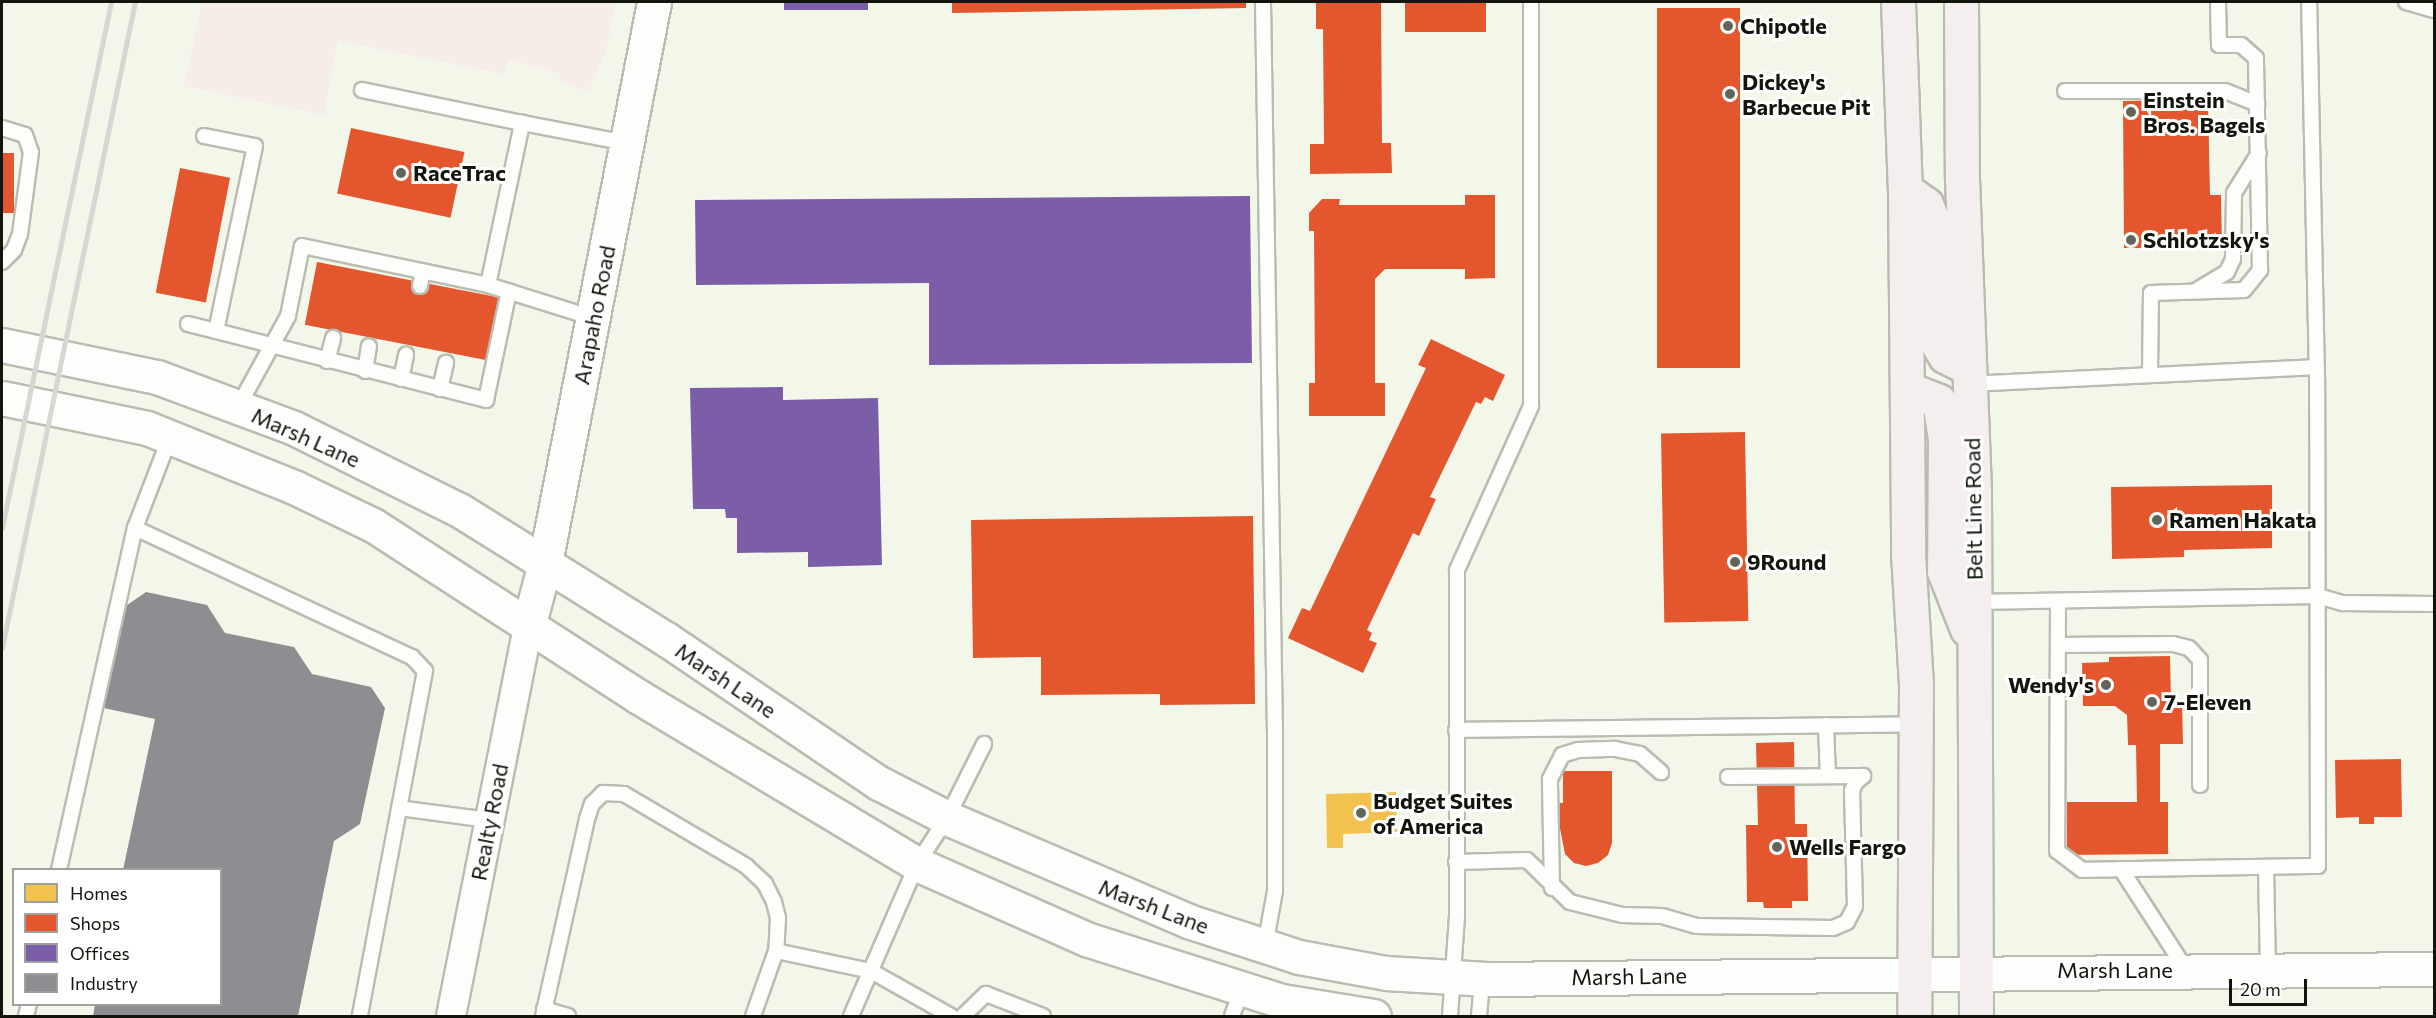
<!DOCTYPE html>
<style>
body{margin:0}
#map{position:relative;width:2436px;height:1018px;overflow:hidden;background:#f3f7e9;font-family:Commissioner,sans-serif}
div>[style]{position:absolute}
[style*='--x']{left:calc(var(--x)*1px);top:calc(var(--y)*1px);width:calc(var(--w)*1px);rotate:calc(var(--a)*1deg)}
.green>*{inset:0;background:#f6ede9}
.homes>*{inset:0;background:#f2c14e}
.shops>*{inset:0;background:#e4572e;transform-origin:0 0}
.offices>*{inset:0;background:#7b5ea7;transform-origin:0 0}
.industry>*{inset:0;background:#8d8d92}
.roads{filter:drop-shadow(2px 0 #b9bdb1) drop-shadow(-2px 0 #b9bdb1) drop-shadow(0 2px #b9bdb1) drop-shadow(0 -2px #b9bdb1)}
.service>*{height:14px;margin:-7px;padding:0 7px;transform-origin:7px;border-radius:7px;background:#fdfefc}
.minor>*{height:28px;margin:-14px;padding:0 14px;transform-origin:14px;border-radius:14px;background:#fdfefc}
.secondary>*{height:33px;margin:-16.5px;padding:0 16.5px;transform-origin:16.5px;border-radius:16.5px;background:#fdfefc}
.primary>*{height:33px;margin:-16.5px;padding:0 16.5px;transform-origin:16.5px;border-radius:16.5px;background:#f5eeee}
.rail>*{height:4.5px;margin:-2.25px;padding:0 2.25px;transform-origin:2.25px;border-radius:2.25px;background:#d5d7d2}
.dots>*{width:16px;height:16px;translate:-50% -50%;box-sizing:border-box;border:3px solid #fff;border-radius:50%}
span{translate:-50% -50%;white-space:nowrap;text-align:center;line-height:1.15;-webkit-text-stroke:6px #fff;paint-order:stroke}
.poi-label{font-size:22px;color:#12150c;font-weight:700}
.left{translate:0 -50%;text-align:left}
.right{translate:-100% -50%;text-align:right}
.street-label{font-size:22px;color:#12150c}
.frame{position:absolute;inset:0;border:3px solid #12150c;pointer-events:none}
.legend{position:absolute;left:12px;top:868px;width:210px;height:138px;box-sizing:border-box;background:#fff;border:2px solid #a0a19e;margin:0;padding:8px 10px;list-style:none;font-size:18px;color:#12150c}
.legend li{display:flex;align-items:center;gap:12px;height:30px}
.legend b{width:30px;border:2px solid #a0a19e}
.scale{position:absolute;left:2229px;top:979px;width:78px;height:27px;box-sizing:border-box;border:3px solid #12150c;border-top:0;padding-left:8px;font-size:18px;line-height:21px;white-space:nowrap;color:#12150c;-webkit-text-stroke:4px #fff;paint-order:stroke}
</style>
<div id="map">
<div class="green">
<div style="clip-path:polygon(202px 2px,616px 2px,606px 50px,589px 92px,561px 82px,559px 73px,509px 60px,503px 74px,338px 41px,324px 115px,184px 86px)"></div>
</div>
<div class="homes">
<div style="clip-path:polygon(1396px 792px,1397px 832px,1343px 834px,1343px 848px,1327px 848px,1326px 794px)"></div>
</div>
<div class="shops">
<div style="clip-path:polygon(952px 2px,1246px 2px,1246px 8px,952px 13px)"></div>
<div style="clip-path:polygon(1316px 2px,1381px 2px,1382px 143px,1391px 143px,1392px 173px,1310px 174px,1310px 144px,1324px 144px,1323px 29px,1316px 29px)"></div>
<div style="left:1405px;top:2px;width:81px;height:30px"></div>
<div style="left:1740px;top:8px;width:360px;height:83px;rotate:90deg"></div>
<div style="clip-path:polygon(2208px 100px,2210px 195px,2221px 195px,2222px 248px,2124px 248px,2123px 101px)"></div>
<div style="left:351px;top:128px;width:116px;height:67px;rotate:12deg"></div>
<div style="left:2px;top:153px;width:12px;height:60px"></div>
<div style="left:180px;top:168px;width:51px;height:127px;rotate:11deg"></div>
<div style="clip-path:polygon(1465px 195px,1495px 195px,1495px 278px,1465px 279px,1465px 269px,1385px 269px,1375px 279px,1375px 383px,1385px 383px,1385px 416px,1309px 416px,1309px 383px,1315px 383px,1314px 231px,1309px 231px,1309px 213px,1322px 199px,1340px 199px,1339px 205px,1465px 205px)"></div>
<div style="left:317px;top:262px;width:187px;height:64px;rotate:11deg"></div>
<div style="clip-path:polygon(1431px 339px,1505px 375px,1493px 401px,1485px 397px,1481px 404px,1476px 402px,1430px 497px,1436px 499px,1419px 536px,1413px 533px,1367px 630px,1372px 633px,1369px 640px,1377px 643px,1363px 673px,1288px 638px,1302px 608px,1310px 611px,1426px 368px,1418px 365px)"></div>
<div style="left:1745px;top:432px;width:189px;height:84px;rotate:89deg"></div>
<div style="clip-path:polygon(2272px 485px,2272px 548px,2184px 550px,2184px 557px,2112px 559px,2111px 487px)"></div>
<div style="clip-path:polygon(1253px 516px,1255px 704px,1160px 705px,1160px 694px,1041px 695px,1041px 657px,973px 658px,971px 520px)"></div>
<div style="clip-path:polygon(2170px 656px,2171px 702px,2182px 701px,2183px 744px,2160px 744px,2160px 802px,2168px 802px,2168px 854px,2067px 855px,2067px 802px,2137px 802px,2136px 745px,2128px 745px,2127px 715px,2115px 706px,2083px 706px,2082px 663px,2109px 662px,2109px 657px)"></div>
<div style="clip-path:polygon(1794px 742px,1795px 824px,1807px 824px,1808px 901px,1792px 901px,1792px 908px,1764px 908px,1763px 902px,1747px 902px,1746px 825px,1758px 825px,1756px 743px)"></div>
<div style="clip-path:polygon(2401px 759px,2402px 817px,2374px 817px,2374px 824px,2359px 824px,2359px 817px,2336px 818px,2335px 760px)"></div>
<div style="clip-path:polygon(1563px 771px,1612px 771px,1612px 843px,1608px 855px,1598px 863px,1586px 866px,1574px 863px,1565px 854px,1555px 803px,1563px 803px)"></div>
</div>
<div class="offices">
<div style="left:784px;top:2px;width:84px;height:8px"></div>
<div style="clip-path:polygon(1250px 196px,1252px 363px,929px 365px,929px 283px,696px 285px,695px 200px)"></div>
<div style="clip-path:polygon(783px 387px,783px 400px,878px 398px,882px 565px,808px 567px,808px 552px,737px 553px,737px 518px,726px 518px,725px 509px,693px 509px,690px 388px)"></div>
</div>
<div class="industry">
<div style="clip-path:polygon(146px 592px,207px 605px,225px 633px,294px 647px,312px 674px,371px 687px,385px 708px,360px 824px,334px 841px,298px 1016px,93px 1016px,95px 1004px,220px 1004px,220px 870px,123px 870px,155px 719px,99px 707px,120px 610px)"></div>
</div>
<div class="roads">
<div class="service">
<div style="--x:1263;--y:2;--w:732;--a:89.06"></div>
<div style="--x:1275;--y:734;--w:157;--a:90"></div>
<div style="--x:1275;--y:891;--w:56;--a:100.3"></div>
<div style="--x:2406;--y:2;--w:29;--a:16"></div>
<div style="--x:362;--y:90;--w:163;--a:11.7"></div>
<div style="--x:2065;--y:91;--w:160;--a:0"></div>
<div style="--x:2225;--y:91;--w:35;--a:22"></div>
<div style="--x:2;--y:128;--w:24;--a:17"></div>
<div style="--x:25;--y:135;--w:18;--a:71"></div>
<div style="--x:31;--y:152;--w:83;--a:97.6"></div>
<div style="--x:20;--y:234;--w:17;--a:111"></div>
<div style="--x:14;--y:250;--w:17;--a:135"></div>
<div style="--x:204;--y:136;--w:52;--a:11.1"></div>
<div style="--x:255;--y:146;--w:189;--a:101.9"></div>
<div style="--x:216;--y:331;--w:279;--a:14.3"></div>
<div style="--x:486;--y:400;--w:111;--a:-78.1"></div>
<div style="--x:488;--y:285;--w:166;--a:-78.1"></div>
<div style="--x:522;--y:123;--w:107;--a:10.8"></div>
<div style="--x:420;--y:286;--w:15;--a:-79"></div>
<div style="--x:2197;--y:290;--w:35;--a:-31"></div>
<div style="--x:2227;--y:272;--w:14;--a:-65"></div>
<div style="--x:2233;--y:259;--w:66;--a:-89.1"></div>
<div style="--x:2234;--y:193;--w:47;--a:-58"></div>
<div style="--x:188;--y:324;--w:29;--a:14"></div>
<div style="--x:327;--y:361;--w:24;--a:-75"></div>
<div style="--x:365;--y:371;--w:25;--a:-81"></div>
<div style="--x:2150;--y:374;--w:81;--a:-89.3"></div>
<div style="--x:2151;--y:293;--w:93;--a:-1.8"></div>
<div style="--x:2244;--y:290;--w:26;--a:-51"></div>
<div style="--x:2260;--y:270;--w:212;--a:-91.1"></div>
<div style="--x:2256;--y:58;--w:20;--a:-139"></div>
<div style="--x:2241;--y:45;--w:22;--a:180"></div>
<div style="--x:2219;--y:45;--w:43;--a:-91.3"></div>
<div style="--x:401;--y:379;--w:25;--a:-78"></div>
<div style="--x:1970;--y:384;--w:347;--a:-2.8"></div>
<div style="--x:440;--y:389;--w:27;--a:-77"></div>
<div style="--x:238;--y:407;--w:104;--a:-61.2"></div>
<div style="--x:288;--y:316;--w:71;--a:-78.7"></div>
<div style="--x:302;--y:246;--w:190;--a:11.8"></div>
<div style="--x:488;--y:285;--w:110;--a:17.4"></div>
<div style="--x:135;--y:528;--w:306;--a:25"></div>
<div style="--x:412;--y:657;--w:19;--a:47"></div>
<div style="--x:425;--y:671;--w:351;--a:100.7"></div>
<div style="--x:2058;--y:601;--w:250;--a:90.2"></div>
<div style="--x:2057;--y:851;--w:31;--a:37"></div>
<div style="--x:2082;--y:870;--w:236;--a:-1"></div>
<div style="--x:2318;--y:866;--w:488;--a:-90.1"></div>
<div style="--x:2317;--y:378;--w:376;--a:-91.2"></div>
<div style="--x:1974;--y:602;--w:344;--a:-1"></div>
<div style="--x:2318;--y:596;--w:26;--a:16"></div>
<div style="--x:2343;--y:603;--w:91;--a:0.6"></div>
<div style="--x:2058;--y:645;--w:115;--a:-0.5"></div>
<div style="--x:2173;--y:644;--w:16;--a:14"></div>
<div style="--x:2189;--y:648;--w:16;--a:47"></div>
<div style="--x:2200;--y:660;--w:125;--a:90"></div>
<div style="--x:1826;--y:725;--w:51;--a:87.8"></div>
<div style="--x:1456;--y:730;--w:459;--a:-0.7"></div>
<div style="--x:1728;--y:777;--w:135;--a:-0.4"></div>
<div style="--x:399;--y:808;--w:91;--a:7.6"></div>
<div style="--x:1456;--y:862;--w:71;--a:-1.6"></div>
<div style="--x:1527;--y:860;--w:60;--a:44.3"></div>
<div style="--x:1570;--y:902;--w:54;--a:14"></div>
<div style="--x:1622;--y:915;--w:40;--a:1.4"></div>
<div style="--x:1662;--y:916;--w:35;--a:16"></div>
<div style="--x:1696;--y:926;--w:137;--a:0.8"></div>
<div style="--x:1833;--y:928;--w:15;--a:-23"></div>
<div style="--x:1847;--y:922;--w:18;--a:-63"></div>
<div style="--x:1855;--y:906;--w:115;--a:-91.5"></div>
<div style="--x:1852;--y:791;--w:9;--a:-69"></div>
<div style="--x:1855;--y:783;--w:11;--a:-41"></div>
<div style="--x:2266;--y:867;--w:103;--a:88.9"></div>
<div style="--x:2121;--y:869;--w:118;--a:57.1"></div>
<div style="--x:59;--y:870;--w:350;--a:-77.5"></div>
<div style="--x:135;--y:528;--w:97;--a:-69"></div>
<div style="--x:1552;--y:888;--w:109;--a:-91.1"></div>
<div style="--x:1550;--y:779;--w:27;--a:-63"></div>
<div style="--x:1562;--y:755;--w:17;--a:-17"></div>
<div style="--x:1578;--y:750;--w:37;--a:-2"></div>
<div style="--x:1615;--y:749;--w:25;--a:11"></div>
<div style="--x:1640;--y:754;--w:28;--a:41"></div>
<div style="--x:544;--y:1009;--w:25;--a:16"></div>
<div style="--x:26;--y:1016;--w:12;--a:-76"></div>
<div style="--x:543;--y:1016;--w:202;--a:-77.4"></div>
<div style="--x:587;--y:819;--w:16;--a:-72"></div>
<div style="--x:592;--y:804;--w:16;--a:-45"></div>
<div style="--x:603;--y:793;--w:21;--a:3"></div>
<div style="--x:624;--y:794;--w:142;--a:30.5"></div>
<div style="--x:746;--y:866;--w:26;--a:43"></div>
<div style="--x:765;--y:884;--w:20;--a:63"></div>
<div style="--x:774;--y:902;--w:16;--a:76"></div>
<div style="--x:778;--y:918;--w:33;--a:93"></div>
<div style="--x:776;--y:951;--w:97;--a:11.9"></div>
<div style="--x:871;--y:971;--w:92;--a:29.4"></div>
<div style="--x:753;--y:1016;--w:69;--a:-70.5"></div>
<div style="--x:851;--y:1016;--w:166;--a:-66.5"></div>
<div style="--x:917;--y:864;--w:55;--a:-56.9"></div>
<div style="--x:947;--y:818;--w:83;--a:-63.4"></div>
<div style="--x:963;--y:1016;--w:32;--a:-44"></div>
<div style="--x:986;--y:994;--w:61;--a:21.1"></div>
<div style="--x:1232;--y:1016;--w:29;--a:-70"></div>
<div style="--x:1450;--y:1016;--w:101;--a:-86"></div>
<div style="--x:1457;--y:915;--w:345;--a:-90"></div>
<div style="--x:1457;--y:570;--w:180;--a:-65.7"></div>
<div style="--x:1531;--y:406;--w:404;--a:-90"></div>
<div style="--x:1479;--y:1016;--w:37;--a:-85"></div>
</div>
<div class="minor">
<div style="--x:451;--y:1016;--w:397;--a:-78.8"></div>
</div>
<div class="secondary">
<div style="--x:2;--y:345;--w:158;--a:11.7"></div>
<div style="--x:157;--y:377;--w:146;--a:20.4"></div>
<div style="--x:294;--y:428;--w:186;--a:26.4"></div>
<div style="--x:461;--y:511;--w:242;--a:32"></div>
<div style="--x:666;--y:639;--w:257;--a:34.1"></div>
<div style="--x:879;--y:783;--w:76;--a:27.2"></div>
<div style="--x:947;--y:818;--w:262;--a:23.1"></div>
<div style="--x:1188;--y:921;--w:117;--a:18"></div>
<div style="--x:1299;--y:957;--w:88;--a:10.4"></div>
<div style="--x:1386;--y:973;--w:101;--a:3.4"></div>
<div style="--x:1487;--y:979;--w:947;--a:-0.61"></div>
<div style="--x:2;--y:398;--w:148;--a:11.7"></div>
<div style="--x:147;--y:428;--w:161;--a:21.9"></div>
<div style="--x:296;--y:488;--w:85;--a:25.7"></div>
<div style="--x:373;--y:525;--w:317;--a:32.9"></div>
<div style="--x:639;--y:697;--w:324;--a:31"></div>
<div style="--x:917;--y:864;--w:185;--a:23.9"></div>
<div style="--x:1086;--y:939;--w:206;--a:17.6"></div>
<div style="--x:1282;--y:1001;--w:93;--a:9.3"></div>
<div style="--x:528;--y:627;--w:66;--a:-75.1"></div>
<div style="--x:545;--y:563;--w:571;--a:-79"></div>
</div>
<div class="primary">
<div style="--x:1898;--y:2;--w:187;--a:87.9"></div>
<div style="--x:1905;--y:189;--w:365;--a:89.5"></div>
<div style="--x:1908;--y:554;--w:130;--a:86.5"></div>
<div style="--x:1916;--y:684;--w:332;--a:90.3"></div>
<div style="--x:1961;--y:2;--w:176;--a:89.7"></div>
<div style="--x:1962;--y:178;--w:314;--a:87.8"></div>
<div style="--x:1974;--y:492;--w:524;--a:89.78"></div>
<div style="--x:1905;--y:189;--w:26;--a:36"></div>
<div style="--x:1926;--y:204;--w:22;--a:68"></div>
<div style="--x:1934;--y:224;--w:122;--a:87.7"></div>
<div style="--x:1939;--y:346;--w:12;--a:59"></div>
<div style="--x:1945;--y:356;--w:27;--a:27"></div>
<div style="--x:1908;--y:389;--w:33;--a:21"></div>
<div style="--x:1939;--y:401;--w:39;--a:81"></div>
<div style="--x:1945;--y:440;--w:131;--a:90.4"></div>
<div style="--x:1944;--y:571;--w:62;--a:68.4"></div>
</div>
</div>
<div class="rail">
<div style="--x:2;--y:528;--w:537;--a:-78.29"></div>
<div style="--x:2;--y:648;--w:660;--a:-78.37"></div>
</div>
<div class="dots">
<div style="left:1728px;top:26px;background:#616459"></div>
<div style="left:1730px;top:94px;background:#616459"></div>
<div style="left:2131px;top:112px;background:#616459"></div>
<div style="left:401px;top:173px;background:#616459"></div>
<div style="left:2131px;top:240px;background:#616459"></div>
<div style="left:2157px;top:520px;background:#616459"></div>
<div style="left:1735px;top:562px;background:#616459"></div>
<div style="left:2106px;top:685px;background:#616459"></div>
<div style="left:2152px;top:702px;background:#616459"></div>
<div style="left:1361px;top:813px;background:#616459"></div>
<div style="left:1777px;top:847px;background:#616459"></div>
</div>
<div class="poi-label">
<span class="left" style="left:1740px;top:26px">Chipotle</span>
<span class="left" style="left:1742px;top:94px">Dickey's<br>Barbecue Pit</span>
<span class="left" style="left:2143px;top:112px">Einstein<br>Bros. Bagels</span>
<span class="left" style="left:413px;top:173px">RaceTrac</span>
<span class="left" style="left:2143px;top:240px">Schlotzsky's</span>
<span class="left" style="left:2169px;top:520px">Ramen Hakata</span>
<span class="left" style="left:1747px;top:562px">9Round</span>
<span class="right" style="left:2094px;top:685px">Wendy's</span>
<span class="left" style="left:2164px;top:702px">7-Eleven</span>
<span class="left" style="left:1373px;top:813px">Budget Suites<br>of America</span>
<span class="left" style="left:1789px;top:847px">Wells Fargo</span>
</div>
<div class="street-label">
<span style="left:594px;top:315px;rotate:-79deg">Arapaho Road</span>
<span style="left:306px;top:437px;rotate:24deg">Marsh Lane</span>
<span style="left:1973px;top:509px;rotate:-91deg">Belt Line Road</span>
<span style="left:726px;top:680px;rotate:34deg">Marsh Lane</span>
<span style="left:489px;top:822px;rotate:-79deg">Realty Road</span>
<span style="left:1154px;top:906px;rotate:21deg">Marsh Lane</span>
<span style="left:2115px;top:970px">Marsh Lane</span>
<span style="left:1629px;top:976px;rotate:-1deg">Marsh Lane</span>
</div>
<div class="frame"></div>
<ul class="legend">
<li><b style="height:16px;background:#f2c14e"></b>Homes</li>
<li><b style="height:16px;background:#e4572e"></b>Shops</li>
<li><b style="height:16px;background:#7b5ea7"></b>Offices</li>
<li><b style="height:16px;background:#8d8d92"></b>Industry</li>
</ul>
<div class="scale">20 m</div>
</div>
